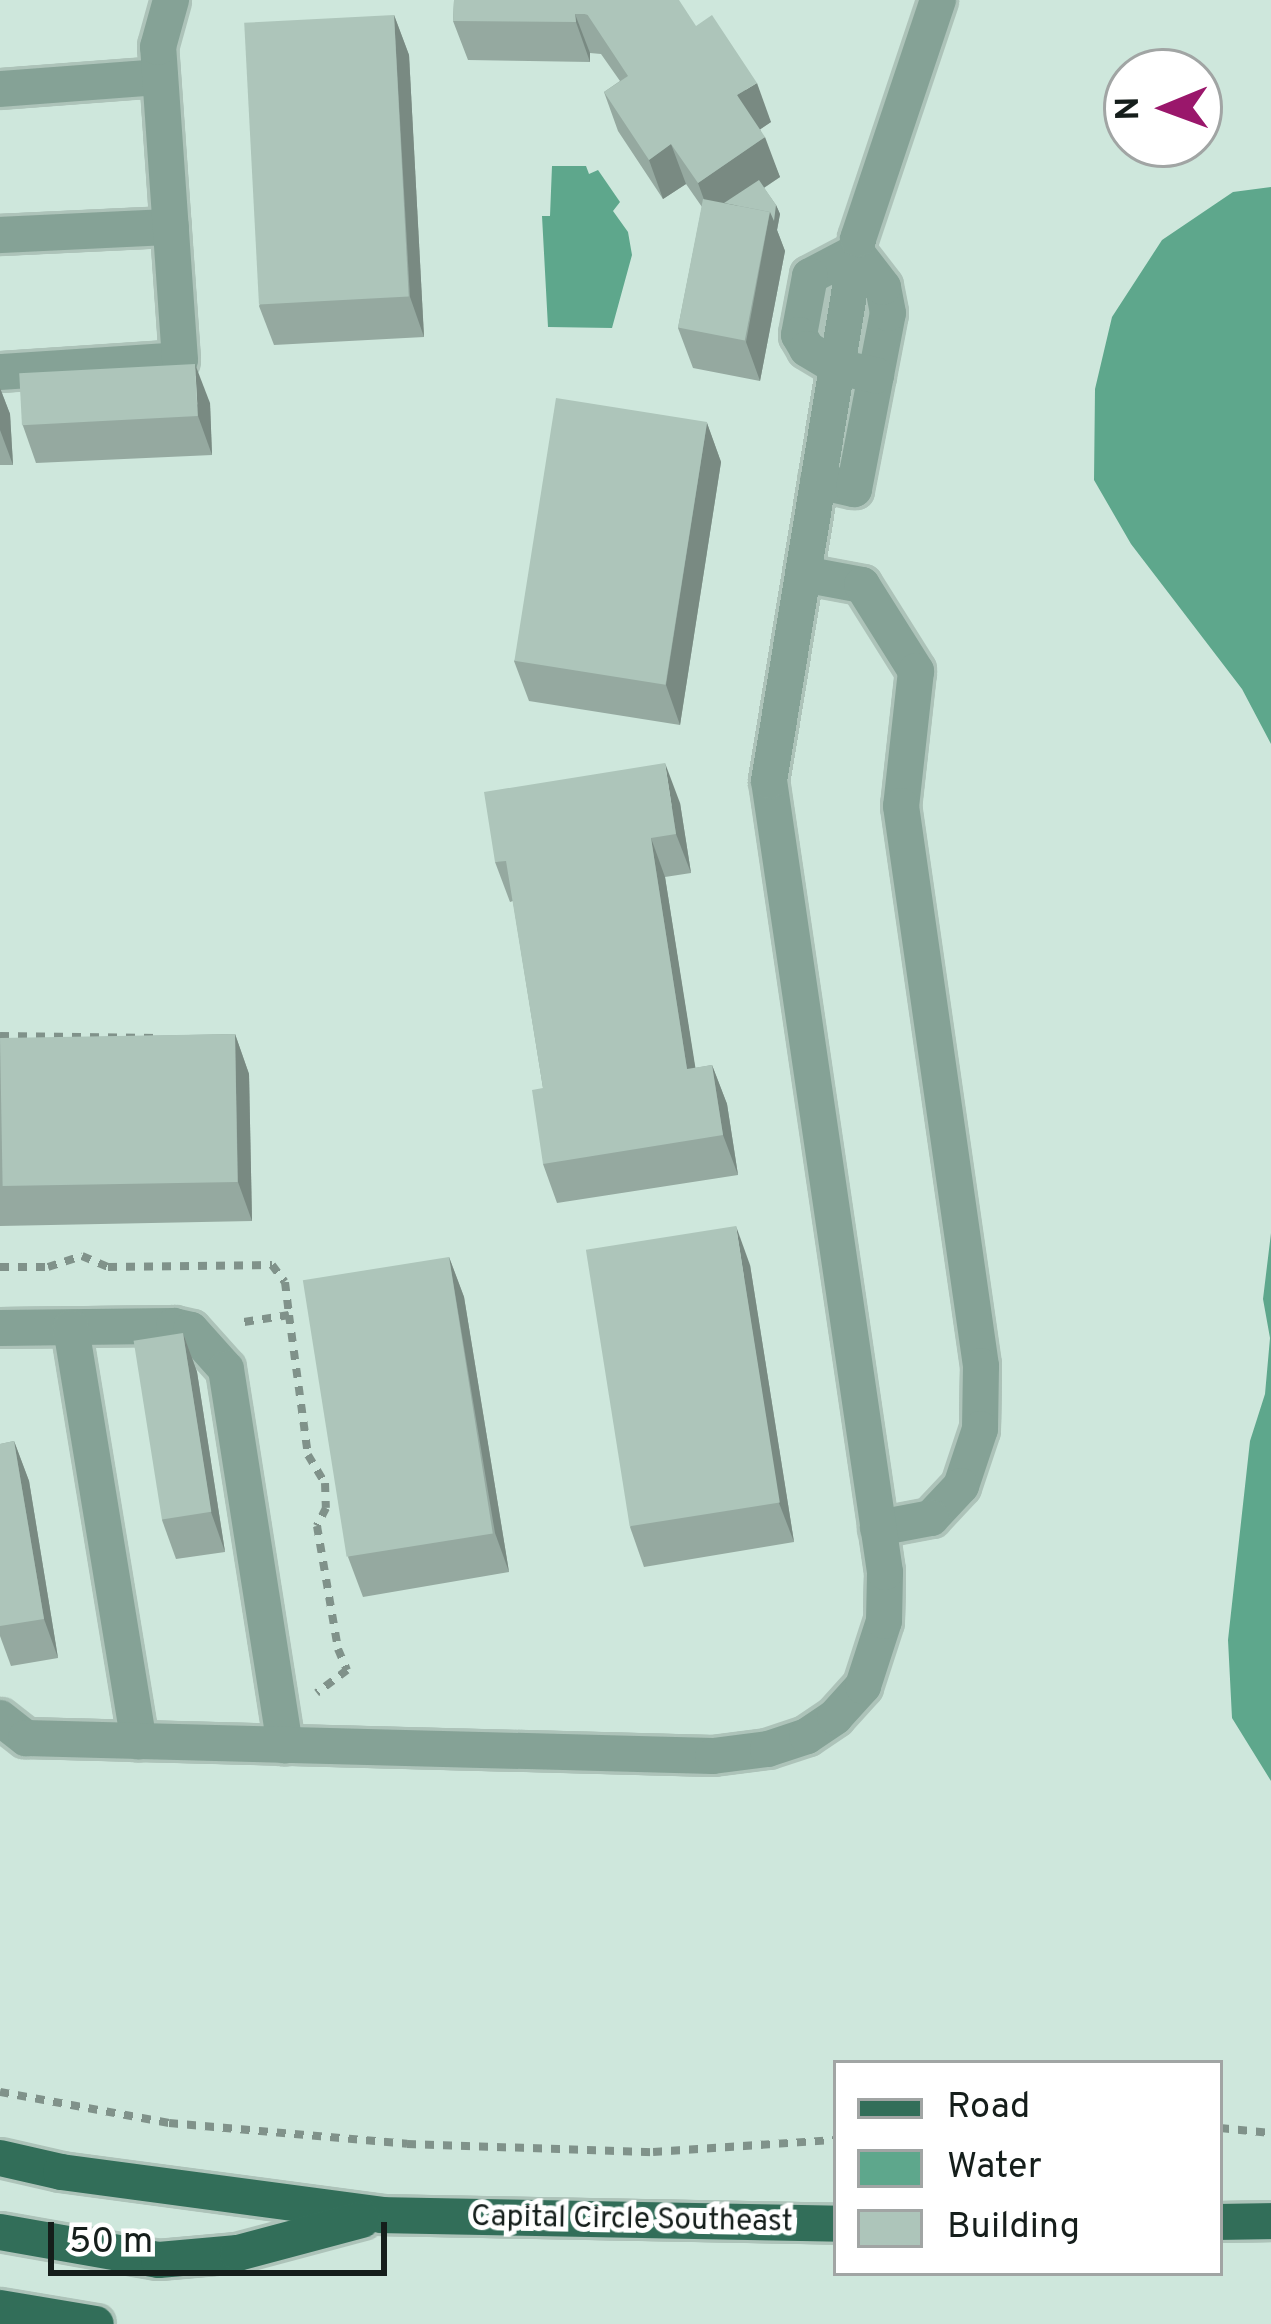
<!DOCTYPE html>
<style>
body{margin:0}
#map{position:relative;width:1271px;height:2324px;overflow:hidden;background:#cee7dc;font-family:Overpass,sans-serif}
div>[style]{position:absolute}
[style*='--x']{left:calc(var(--x)*1px);top:calc(var(--y)*1px);width:calc(var(--w)*1px);rotate:calc(var(--a)*1deg)}
.water>*{inset:0;background:#5ea78c}
.path>*{height:8px;margin-top:-4px;transform-origin:0;background:repeating-linear-gradient(90deg,#80928a 0 9px,transparent 0 18px)}
.roads{filter:drop-shadow(3px 0 #adc3b9) drop-shadow(-3px 0 #adc3b9) drop-shadow(0 3px #adc3b9) drop-shadow(0 -3px #adc3b9)}
.minor>*{height:36px;margin:-18px;padding:0 18px;transform-origin:18px;border-radius:18px;background:#85a296}
.major>*{height:36px;margin:-18px;padding:0 18px;transform-origin:18px;border-radius:18px;background:#326e59}
.wall>*{inset:0;background:#95a9a0}
.shaded-wall>*{inset:0;background:#798a82}
.building>*{inset:0;background:#adc5ba;transform-origin:0 0}
span{translate:-50% -50%;white-space:nowrap;text-align:center;line-height:1.15;-webkit-text-stroke:10px #fff;paint-order:stroke}
.street-label{font-size:30px;color:#151e1b}
.legend{position:absolute;left:833px;top:2060px;width:390px;height:216px;box-sizing:border-box;background:#fff;border:3px solid #a1a5a4;margin:0;padding:15px 21px;list-style:none;font-size:36px;color:#151e1b}
.legend li{display:flex;align-items:center;gap:24px;height:60px}
.legend b{width:60px;border:3px solid #a1a5a4}
.north{position:absolute;left:1103px;top:48px;width:120px;height:120px;box-sizing:border-box;background:#fff;border:3px solid #a1a5a4;border-radius:50%;rotate:269deg;font-size:33px;font-weight:700;line-height:48px;text-align:center;color:#151e1b}
.north::after{content:'';display:block;margin:auto;width:42px;height:54px;background:#9a176b;clip-path:polygon(50% 0,100% 100%,50% 72%,0 100%)}
.scale{position:absolute;left:48px;top:2222px;width:339px;height:54px;box-sizing:border-box;border:6px solid #151e1b;border-top:0;padding-left:15px;font-size:36px;line-height:42px;white-space:nowrap;color:#151e1b;-webkit-text-stroke:9px #fff;paint-order:stroke}
</style>
<div id="map">
<div class="water">
<div style="clip-path:polygon(552px 166px,586px 166px,589px 174px,598px 170px,620px 202px,613px 211px,628px 232px,632px 255px,612px 328px,548px 327px,542px 216px,550px 216px)"></div>
<div style="clip-path:polygon(1271px 187px,1271px 744px,1242px 689px,1131px 544px,1094px 480px,1095px 389px,1112px 317px,1162px 240px,1233px 192px)"></div>
<div style="clip-path:polygon(1271px 1233px,1271px 1781px,1232px 1718px,1228px 1640px,1250px 1441px,1265px 1394px,1270px 1338px,1263px 1299px)"></div>
</div>
<div class="path">
<div style="--x:0;--y:1036;--w:160;--a:0.7"></div>
<div style="--x:0;--y:1267;--w:48;--a:0"></div>
<div style="--x:48;--y:1267;--w:36;--a:-18"></div>
<div style="--x:82;--y:1256;--w:28;--a:23"></div>
<div style="--x:108;--y:1267;--w:164;--a:-0.7"></div>
<div style="--x:272;--y:1265;--w:21;--a:53"></div>
<div style="--x:285;--y:1282;--w:33;--a:83"></div>
<div style="--x:289;--y:1315;--w:52;--a:171.1"></div>
<div style="--x:289;--y:1315;--w:141;--a:82.3"></div>
<div style="--x:308;--y:1455;--w:33;--a:59"></div>
<div style="--x:325;--y:1483;--w:25;--a:88"></div>
<div style="--x:326;--y:1508;--w:20;--a:117"></div>
<div style="--x:317;--y:1526;--w:125;--a:80.3"></div>
<div style="--x:338;--y:1649;--w:23;--a:67"></div>
<div style="--x:347;--y:1670;--w:38;--a:143"></div>
<div style="--x:0;--y:2092;--w:172;--a:10.4"></div>
<div style="--x:169;--y:2123;--w:239;--a:5"></div>
<div style="--x:407;--y:2144;--w:246;--a:1.9"></div>
<div style="--x:653;--y:2152;--w:183;--a:-3.8"></div>
<div style="--x:1220;--y:2128;--w:51;--a:5.6"></div>
</div>
<div class="roads">
<div class="minor">
<div style="--x:0;--y:89;--w:160;--a:-4.3"></div>
<div style="--x:0;--y:235;--w:171;--a:-2.7"></div>
<div style="--x:0;--y:372;--w:180;--a:-3.8"></div>
<div style="--x:180;--y:360;--w:314;--a:-94"></div>
<div style="--x:158;--y:47;--w:49;--a:-74.5"></div>
<div style="--x:818;--y:481;--w:37;--a:13"></div>
<div style="--x:854;--y:489;--w:179;--a:-79.1"></div>
<div style="--x:888;--y:313;--w:26;--a:-101"></div>
<div style="--x:883;--y:287;--w:44;--a:-127.6"></div>
<div style="--x:856;--y:252;--w:52;--a:152.4"></div>
<div style="--x:810;--y:276;--w:60;--a:100.6"></div>
<div style="--x:799;--y:335;--w:16;--a:60"></div>
<div style="--x:807;--y:349;--w:35;--a:31"></div>
<div style="--x:837;--y:367;--w:40;--a:12"></div>
<div style="--x:803;--y:574;--w:60;--a:10.6"></div>
<div style="--x:862;--y:585;--w:102;--a:57.9"></div>
<div style="--x:916;--y:671;--w:136;--a:96.3"></div>
<div style="--x:901;--y:806;--w:566;--a:81.87"></div>
<div style="--x:981;--y:1366;--w:63;--a:90.9"></div>
<div style="--x:980;--y:1429;--w:60;--a:108.4"></div>
<div style="--x:961;--y:1486;--w:44;--a:133.2"></div>
<div style="--x:931;--y:1518;--w:54;--a:169.3"></div>
<div style="--x:0;--y:1328;--w:174;--a:-0.7"></div>
<div style="--x:174;--y:1326;--w:17;--a:13"></div>
<div style="--x:191;--y:1330;--w:52;--a:48.1"></div>
<div style="--x:226;--y:1369;--w:381;--a:81.1"></div>
<div style="--x:71;--y:1328;--w:419;--a:80.7"></div>
<div style="--x:0;--y:1718;--w:33;--a:38"></div>
<div style="--x:26;--y:1738;--w:687;--a:1.5"></div>
<div style="--x:713;--y:1756;--w:55;--a:-7.3"></div>
<div style="--x:768;--y:1749;--w:41;--a:-18.4"></div>
<div style="--x:807;--y:1736;--w:34;--a:-34"></div>
<div style="--x:835;--y:1717;--w:42;--a:-47.9"></div>
<div style="--x:863;--y:1686;--w:68;--a:-72.1"></div>
<div style="--x:884;--y:1621;--w:49;--a:-88.8"></div>
<div style="--x:885;--y:1572;--w:799;--a:-98.34"></div>
<div style="--x:769;--y:781;--w:549;--a:-80.67"></div>
<div style="--x:858;--y:239;--w:252;--a:-71.5"></div>
</div>
<div class="major">
<div style="--x:0;--y:2158;--w:63;--a:12.9"></div>
<div style="--x:61;--y:2172;--w:324;--a:7.6"></div>
<div style="--x:382;--y:2215;--w:454;--a:1.1"></div>
<div style="--x:1220;--y:2222;--w:51;--a:-1.1"></div>
<div style="--x:0;--y:2232;--w:161;--a:10"></div>
<div style="--x:159;--y:2260;--w:79;--a:-5.1"></div>
<div style="--x:238;--y:2253;--w:128;--a:-14.9"></div>
<div style="--x:0;--y:2308;--w:97;--a:9.5"></div>
</div>
</div>
<div class="wall">
<div style="clip-path:polygon(454px 0,696px 26px,771px 122px,760px 129px,780px 177px,764px 188px,776px 205px,780px 214px,777px 230px,785px 251px,760px 381px,693px 368px,678px 328px,702px 207px,686px 184px,663px 199px,618px 131px,604px 92px,620px 81px,601px 54px,590px 53px,590px 62px,468px 60px,453px 21px)"></div>
<div style="clip-path:polygon(394px 15px,409px 55px,424px 337px,274px 345px,259px 306px)"></div>
<div style="clip-path:polygon(0 388px,10px 414px,13px 465px,0 465px)"></div>
<div style="clip-path:polygon(210px 403px,212px 455px,36px 463px,22px 423px)"></div>
<div style="clip-path:polygon(707px 423px,721px 462px,680px 725px,529px 701px,514px 661px)"></div>
<div style="clip-path:polygon(680px 803px,691px 873px,665px 877px,695px 1068px,712px 1065px,727px 1104px,738px 1175px,557px 1203px,543px 1164px,543px 1088px,513px 901px,510px 902px,495px 862px)"></div>
<div style="clip-path:polygon(235px 1034px,249px 1074px,252px 1221px,0 1226px,0 1039px)"></div>
<div style="clip-path:polygon(449px 1257px,464px 1297px,509px 1572px,363px 1597px,348px 1557px)"></div>
<div style="clip-path:polygon(750px 1265px,794px 1542px,644px 1567px,630px 1527px)"></div>
<div style="clip-path:polygon(183px 1333px,197px 1372px,225px 1552px,176px 1559px,162px 1520px)"></div>
<div style="clip-path:polygon(14px 1441px,29px 1481px,58px 1658px,11px 1666px,0 1636px,0 1444px)"></div>
</div>
<div class="shaded-wall">
<div style="clip-path:polygon(575px 14px,590px 53px,590px 62px,576px 22px)"></div>
<div style="clip-path:polygon(394px 15px,409px 55px,424px 337px,410px 297px)"></div>
<div style="clip-path:polygon(757px 83px,771px 122px,752px 135px,737px 95px)"></div>
<div style="clip-path:polygon(765px 137px,780px 177px,712px 222px,698px 183px)"></div>
<div style="clip-path:polygon(671px 144px,686px 184px,663px 199px,649px 160px)"></div>
<div style="clip-path:polygon(776px 205px,780px 214px,777px 230px,785px 251px,760px 381px,746px 342px,770px 212px)"></div>
<div style="clip-path:polygon(195px 364px,210px 403px,212px 455px,198px 416px)"></div>
<div style="clip-path:polygon(0 388px,10px 414px,13px 465px,0 430px)"></div>
<div style="clip-path:polygon(707px 423px,721px 462px,680px 725px,666px 685px)"></div>
<div style="clip-path:polygon(665px 763px,680px 803px,691px 873px,676px 834px)"></div>
<div style="clip-path:polygon(651px 838px,665px 877px,702px 1109px,687px 1069px)"></div>
<div style="clip-path:polygon(235px 1034px,249px 1074px,252px 1221px,238px 1182px)"></div>
<div style="clip-path:polygon(712px 1065px,727px 1104px,738px 1175px,723px 1135px)"></div>
<div style="clip-path:polygon(736px 1226px,750px 1265px,794px 1542px,779px 1503px)"></div>
<div style="clip-path:polygon(449px 1257px,464px 1297px,509px 1572px,495px 1533px)"></div>
<div style="clip-path:polygon(183px 1333px,197px 1372px,225px 1552px,211px 1512px)"></div>
<div style="clip-path:polygon(14px 1441px,29px 1481px,58px 1658px,44px 1619px)"></div>
</div>
<div class="building">
<div style="clip-path:polygon(454px 0,679px 0,696px 26px,712px 15px,757px 83px,737px 95px,765px 137px,698px 183px,671px 144px,649px 160px,604px 92px,628px 76px,587px 14px,575px 14px,576px 22px,453px 21px)"></div>
<div style="left:394px;top:15px;width:282px;height:150px;rotate:87deg"></div>
<div style="clip-path:polygon(759px 180px,776px 205px,774px 221px,770px 212px,724px 203px)"></div>
<div style="left:703px;top:199px;width:68px;height:131px;rotate:11deg"></div>
<div style="left:195px;top:364px;width:52px;height:176px;rotate:87deg"></div>
<div style="left:556px;top:398px;width:153px;height:266px;rotate:9deg"></div>
<div style="clip-path:polygon(665px 763px,676px 834px,651px 838px,687px 1069px,712px 1065px,723px 1135px,543px 1164px,532px 1090px,543px 1088px,506px 861px,495px 862px,484px 792px)"></div>
<div style="left:235px;top:1034px;width:148px;height:235px;rotate:89deg"></div>
<div style="left:736px;top:1226px;width:280px;height:152px;rotate:81deg"></div>
<div style="left:449px;top:1257px;width:280px;height:148px;rotate:81deg"></div>
<div style="left:183px;top:1333px;width:181px;height:50px;rotate:81deg"></div>
<div style="clip-path:polygon(14px 1441px,44px 1619px,0 1626px,0 1444px)"></div>
</div>
<div class="street-label">
<span style="left:632px;top:2221px;rotate:1deg">Capital Circle Southeast</span>
</div>
<ul class="legend">
<li><b style="height:15px;background:#326e59"></b>Road</li>
<li><b style="height:33px;background:#5ea78c"></b>Water</li>
<li><b style="height:33px;background:#adc5ba"></b>Building</li>
</ul>
<div class="north">N</div>
<div class="scale">50 m</div>
</div>
